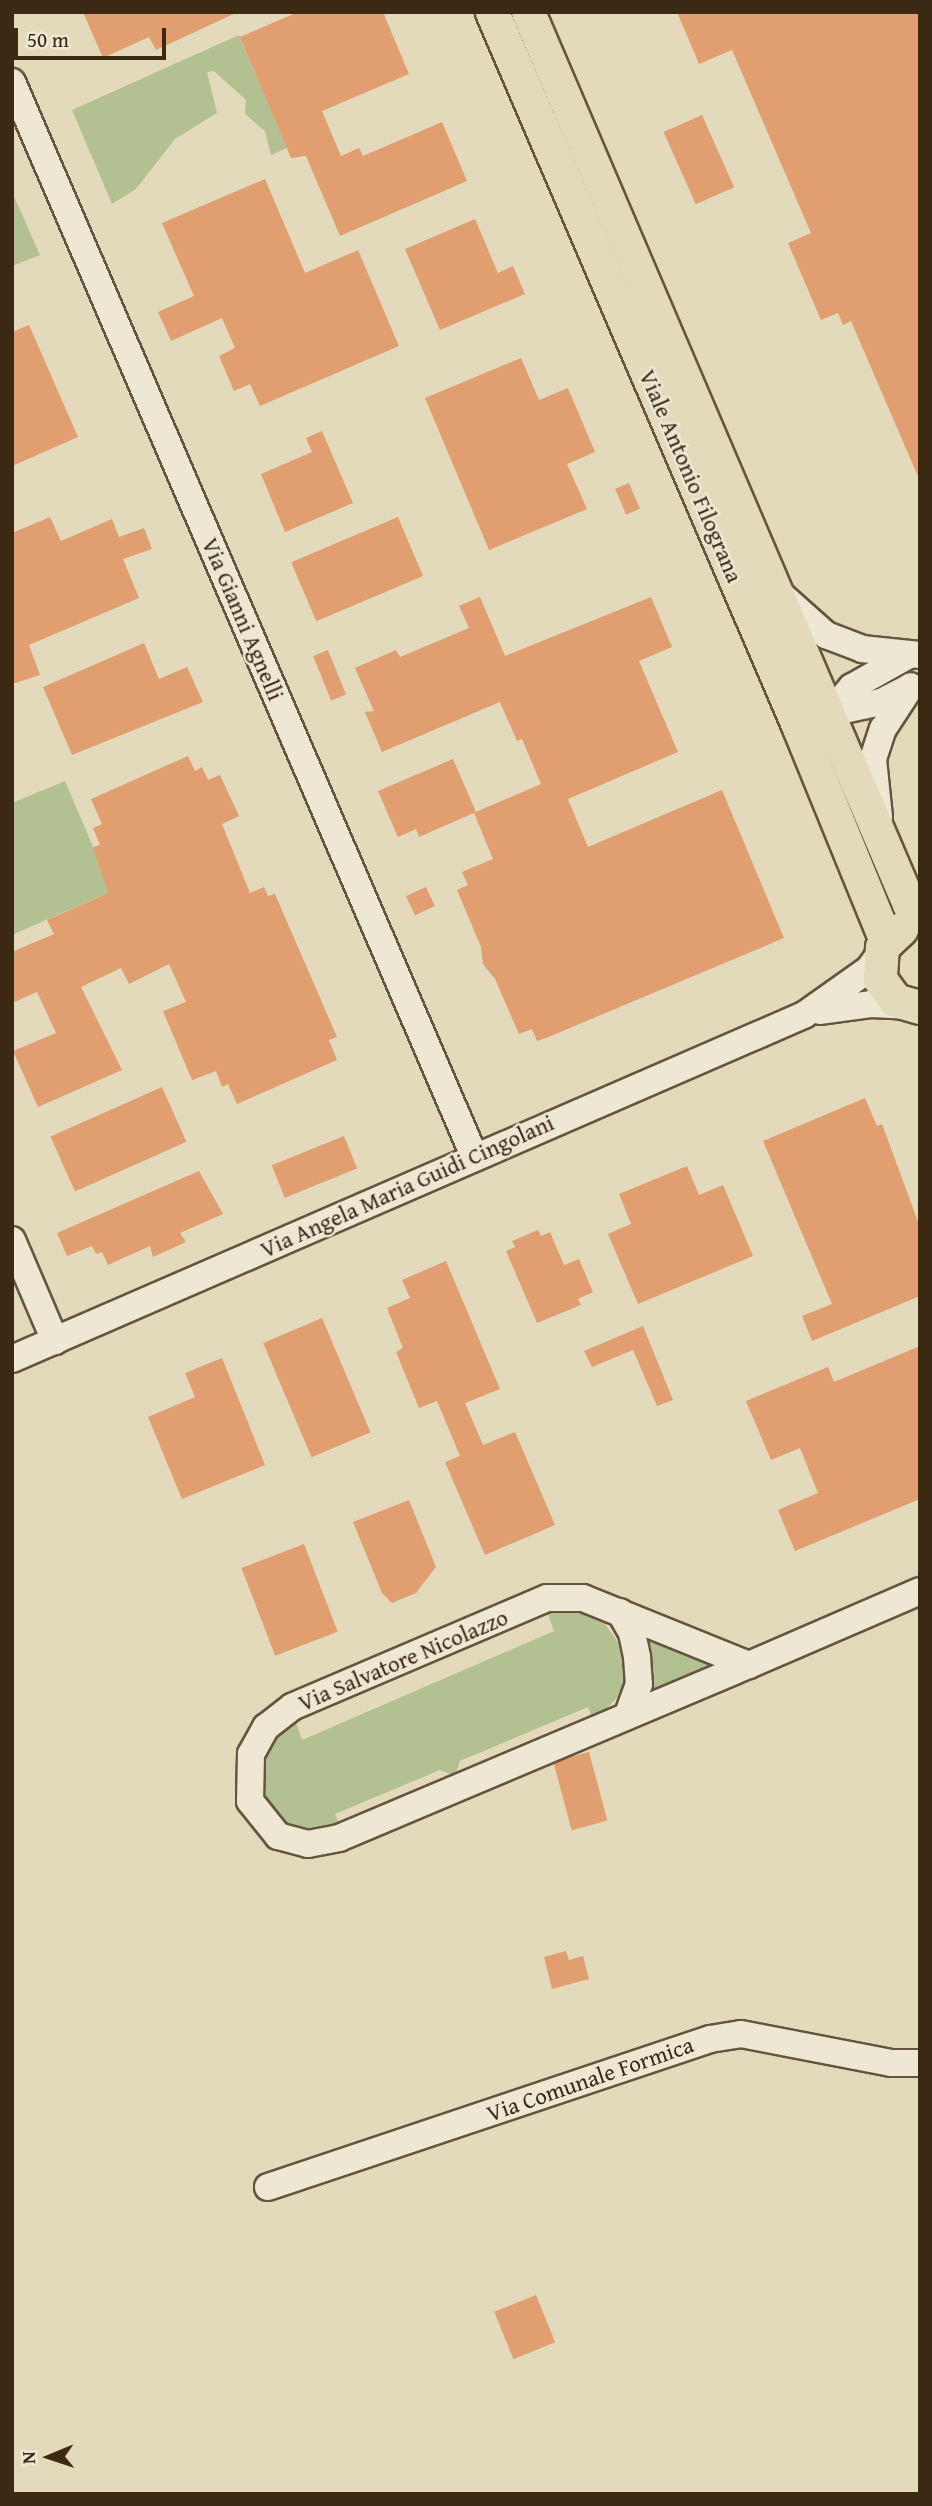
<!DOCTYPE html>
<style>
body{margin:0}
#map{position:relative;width:932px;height:2506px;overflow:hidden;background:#e3dabb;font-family:"Gentium Book Plus",serif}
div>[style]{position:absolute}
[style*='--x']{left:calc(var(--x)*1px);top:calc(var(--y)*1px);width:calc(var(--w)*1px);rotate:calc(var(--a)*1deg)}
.green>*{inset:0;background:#b3c091}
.building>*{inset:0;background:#e09e71;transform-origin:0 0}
.roads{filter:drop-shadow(2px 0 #66553e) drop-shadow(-2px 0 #66553e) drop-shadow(0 2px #66553e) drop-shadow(0 -2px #66553e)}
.minor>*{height:26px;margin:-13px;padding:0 13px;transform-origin:13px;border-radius:13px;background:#ede7d3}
.major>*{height:33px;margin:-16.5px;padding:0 16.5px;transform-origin:16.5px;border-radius:16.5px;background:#e3dabb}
span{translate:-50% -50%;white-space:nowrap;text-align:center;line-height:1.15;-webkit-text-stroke:5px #ede7d3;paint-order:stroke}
.street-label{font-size:23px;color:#3c2914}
.frame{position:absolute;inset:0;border:14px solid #3c2914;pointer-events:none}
.north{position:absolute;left:14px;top:2422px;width:70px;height:70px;-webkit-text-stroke:5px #ede7d3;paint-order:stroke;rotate:268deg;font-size:19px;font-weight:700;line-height:28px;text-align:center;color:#3c2914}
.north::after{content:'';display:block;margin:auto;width:24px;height:32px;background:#3c2914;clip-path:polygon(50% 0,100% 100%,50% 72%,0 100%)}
.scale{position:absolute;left:14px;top:28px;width:152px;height:32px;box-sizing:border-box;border:4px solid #3c2914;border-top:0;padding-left:9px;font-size:21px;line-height:24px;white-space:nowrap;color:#3c2914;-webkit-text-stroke:5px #ede7d3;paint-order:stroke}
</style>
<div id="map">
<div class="green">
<div style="clip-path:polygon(239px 35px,287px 148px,271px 155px,265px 131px,245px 114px,246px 100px,214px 71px,207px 72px,217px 113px,175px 139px,136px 189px,112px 204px,72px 110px)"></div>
<div style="clip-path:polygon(12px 192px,40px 255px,12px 266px)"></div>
<div style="clip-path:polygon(65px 781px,112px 891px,12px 935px,12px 803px)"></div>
<div style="clip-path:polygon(577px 1607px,599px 1616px,623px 1649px,626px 1675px,620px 1694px,602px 1714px,593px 1720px,588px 1707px,460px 1761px,455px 1776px,440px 1770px,335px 1814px,340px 1826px,329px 1832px,296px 1830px,268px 1809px,261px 1791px,264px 1750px,273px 1735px,295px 1720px,302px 1740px,554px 1631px,547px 1611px)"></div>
<div style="clip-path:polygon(641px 1632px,718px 1663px,646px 1693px,651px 1665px)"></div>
</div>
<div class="building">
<div style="clip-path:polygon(83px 12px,238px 12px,156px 50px,149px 37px,103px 58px)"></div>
<div style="clip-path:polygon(298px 12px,383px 12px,409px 74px,322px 111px,341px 156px,359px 148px,363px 156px,442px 122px,467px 181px,340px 236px,306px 156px,291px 158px,240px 37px)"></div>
<div style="clip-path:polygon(677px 12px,920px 12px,920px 481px,851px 321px,843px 325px,838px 313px,821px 320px,788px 243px,811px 233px,732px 50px,699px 64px)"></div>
<div style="left:702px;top:115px;width:79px;height:42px;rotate:66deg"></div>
<div style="clip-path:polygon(265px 179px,305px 273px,358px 250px,399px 346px,260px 406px,250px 384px,234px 391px,219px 356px,235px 348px,222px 318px,171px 341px,158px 312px,194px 296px,162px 223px)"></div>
<div style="clip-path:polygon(475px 219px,498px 273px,513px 266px,525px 294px,440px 330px,405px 249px)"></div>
<div style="clip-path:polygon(29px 325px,78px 437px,12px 466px,12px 332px)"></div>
<div style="clip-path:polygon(521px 358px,539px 400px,568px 388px,595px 452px,567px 464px,587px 509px,489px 550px,425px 398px)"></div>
<div style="clip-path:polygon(322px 431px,353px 503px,285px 532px,261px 474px,312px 452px,306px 438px)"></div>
<div style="left:629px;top:483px;width:28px;height:15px;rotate:67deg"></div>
<div style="clip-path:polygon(50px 517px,61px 541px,112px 519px,119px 537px,144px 528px,152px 549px,123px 559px,139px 598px,29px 645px,40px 675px,12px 684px,12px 533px)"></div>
<div style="left:398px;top:517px;width:64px;height:116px;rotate:67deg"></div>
<div style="clip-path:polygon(480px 597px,505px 656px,651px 597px,672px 647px,639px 661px,678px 752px,568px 799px,588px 847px,722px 790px,784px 938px,546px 1038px,537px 1041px,532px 1029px,519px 1034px,495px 979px,483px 964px,481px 947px,457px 890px,468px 885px,462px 872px,493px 859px,474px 813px,419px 837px,416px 829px,398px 837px,378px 791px,453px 759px,476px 812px,541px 784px,522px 739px,517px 741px,500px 702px,382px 752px,365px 712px,374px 711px,355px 668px,396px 650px,400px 657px,469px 628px,459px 606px)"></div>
<div style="clip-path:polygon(144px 643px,159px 679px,187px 667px,203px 702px,72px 755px,43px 687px)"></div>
<div style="left:328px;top:650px;width:48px;height:16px;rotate:68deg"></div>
<div style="clip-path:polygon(188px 756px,195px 771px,202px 767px,208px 780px,220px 775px,239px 816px,222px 824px,250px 893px,264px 887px,268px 896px,275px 894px,337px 1037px,329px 1040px,337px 1060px,237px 1104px,228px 1084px,222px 1087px,216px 1071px,192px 1080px,163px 1011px,186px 1002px,169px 964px,129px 984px,121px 968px,81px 987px,122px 1070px,38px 1107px,13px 1051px,56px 1033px,37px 992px,12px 1003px,12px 952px,54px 934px,47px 920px,108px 893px,93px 847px,100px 845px,93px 828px,102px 824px,91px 799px)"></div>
<div style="left:426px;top:887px;width:21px;height:22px;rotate:65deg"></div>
<div style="left:162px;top:1087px;width:60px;height:122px;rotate:66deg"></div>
<div style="clip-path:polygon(865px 1098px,877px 1126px,882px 1124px,920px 1227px,920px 1296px,812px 1341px,802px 1316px,832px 1304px,763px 1141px)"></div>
<div style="left:344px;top:1136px;width:35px;height:78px;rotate:68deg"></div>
<div style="clip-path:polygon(687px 1166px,699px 1195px,723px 1185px,753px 1256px,638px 1304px,608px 1234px,631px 1224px,619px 1194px)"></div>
<div style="clip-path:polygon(199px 1171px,223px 1214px,180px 1233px,186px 1242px,153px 1257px,150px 1246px,108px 1265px,102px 1252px,96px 1254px,92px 1246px,67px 1256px,57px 1233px)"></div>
<div style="clip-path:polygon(538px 1230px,541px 1236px,550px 1232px,564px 1265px,579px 1259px,593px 1292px,578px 1299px,581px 1305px,537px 1323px,506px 1251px,515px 1247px,512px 1241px)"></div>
<div style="clip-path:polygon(446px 1261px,500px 1389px,465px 1403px,483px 1445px,515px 1432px,555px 1525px,485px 1555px,445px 1462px,460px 1456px,437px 1401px,419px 1408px,396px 1352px,403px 1348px,387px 1308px,410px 1298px,402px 1280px)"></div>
<div style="left:322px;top:1318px;width:124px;height:64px;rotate:67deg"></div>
<div style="clip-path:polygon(643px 1326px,673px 1400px,657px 1406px,633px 1350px,592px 1367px,584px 1351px)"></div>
<div style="clip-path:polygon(920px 1346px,920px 1499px,795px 1551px,778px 1510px,818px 1493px,800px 1448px,771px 1460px,746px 1401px,828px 1367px,834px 1382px)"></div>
<div style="clip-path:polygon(222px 1358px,265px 1465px,182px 1499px,148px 1417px,195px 1397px,185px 1373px)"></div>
<div style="clip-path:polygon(409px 1500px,436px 1567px,416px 1593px,392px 1603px,382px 1593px,353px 1522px)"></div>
<div style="left:304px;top:1544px;width:94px;height:67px;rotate:69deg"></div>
<div style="left:589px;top:1752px;width:71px;height:37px;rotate:75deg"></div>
<div style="clip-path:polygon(566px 1951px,569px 1960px,583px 1956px,589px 1979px,552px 1989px,544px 1957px)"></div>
<div style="left:536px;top:2295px;width:51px;height:45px;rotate:68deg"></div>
</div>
<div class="roads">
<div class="minor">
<div style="--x:12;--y:82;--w:1169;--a:66.72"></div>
<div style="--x:780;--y:594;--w:62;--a:41.7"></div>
<div style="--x:826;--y:635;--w:39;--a:21"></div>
<div style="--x:862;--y:649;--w:58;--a:5.9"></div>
<div style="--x:830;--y:713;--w:34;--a:-50"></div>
<div style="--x:852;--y:687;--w:65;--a:-29.3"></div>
<div style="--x:830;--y:713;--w:52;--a:-12.2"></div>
<div style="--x:881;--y:702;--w:30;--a:-27"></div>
<div style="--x:879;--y:817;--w:58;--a:-95.9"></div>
<div style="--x:873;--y:759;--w:32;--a:-72"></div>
<div style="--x:883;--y:729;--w:51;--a:-56.9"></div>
<div style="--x:819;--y:1011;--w:52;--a:-7.7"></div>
<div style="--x:871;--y:1004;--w:36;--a:3"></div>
<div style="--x:12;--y:1240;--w:110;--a:66.9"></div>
<div style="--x:12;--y:1359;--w:863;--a:-23.48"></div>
<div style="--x:804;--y:1015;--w:80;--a:-35.3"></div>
<div style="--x:869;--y:969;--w:19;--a:-54"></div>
<div style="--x:620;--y:1612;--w:24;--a:60"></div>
<div style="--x:632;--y:1633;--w:25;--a:78"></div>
<div style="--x:637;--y:1657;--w:27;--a:86"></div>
<div style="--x:639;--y:1684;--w:32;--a:110"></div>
<div style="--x:749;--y:1665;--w:179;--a:-158"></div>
<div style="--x:583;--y:1598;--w:36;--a:180"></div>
<div style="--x:547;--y:1598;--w:277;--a:156.9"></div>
<div style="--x:292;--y:1707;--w:33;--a:142"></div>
<div style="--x:266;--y:1727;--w:31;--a:119"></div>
<div style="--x:251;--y:1754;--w:47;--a:91.2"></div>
<div style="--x:250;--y:1801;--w:45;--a:51.3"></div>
<div style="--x:278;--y:1836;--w:31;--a:15"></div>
<div style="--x:308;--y:1844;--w:32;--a:-11"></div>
<div style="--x:339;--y:1838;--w:445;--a:-22.9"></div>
<div style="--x:749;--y:1665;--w:186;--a:-23.4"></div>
<div style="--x:268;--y:2187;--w:466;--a:-18.5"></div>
<div style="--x:710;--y:2039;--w:31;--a:-9"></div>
<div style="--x:741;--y:2034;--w:153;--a:10.9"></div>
<div style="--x:891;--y:2063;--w:29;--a:0"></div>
</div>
<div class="major">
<div style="--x:492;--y:12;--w:776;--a:66.77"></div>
<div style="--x:798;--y:725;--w:233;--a:67.8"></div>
<div style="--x:528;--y:12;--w:970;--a:66.87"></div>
<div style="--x:909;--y:904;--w:17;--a:50"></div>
<div style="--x:901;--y:929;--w:26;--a:137"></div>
<div style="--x:882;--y:947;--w:32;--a:94"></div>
<div style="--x:880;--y:979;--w:26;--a:54"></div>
<div style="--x:895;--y:1000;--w:26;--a:16"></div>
</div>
</div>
<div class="street-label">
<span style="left:691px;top:476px;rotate:67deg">Viale Antonio Filograna</span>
<span style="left:243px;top:619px;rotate:67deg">Via Gianni Agnelli</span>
<span style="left:407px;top:1186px;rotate:-24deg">Via Angela Maria Guidi Cingolani</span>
<span style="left:403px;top:1660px;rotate:-23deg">Via Salvatore Nicolazzo</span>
<span style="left:590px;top:2079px;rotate:-19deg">Via Comunale Formica</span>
</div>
<div class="frame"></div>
<div class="north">N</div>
<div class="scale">50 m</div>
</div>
